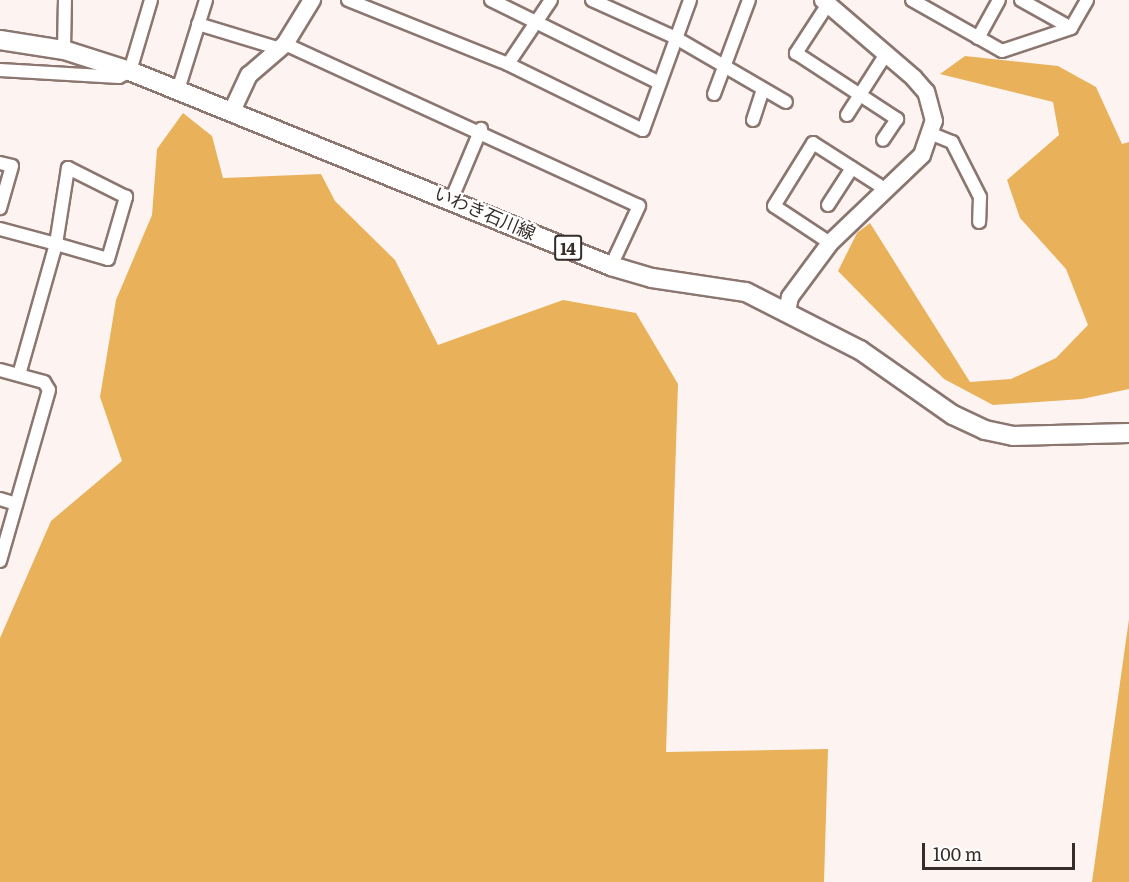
<!DOCTYPE html>
<meta charset="utf-8">
<style>
body{margin:0}
#map{position:relative;width:1129px;height:882px;overflow:hidden;background:#fdf4f1;font-family:Literata,"Noto Sans JP",serif}
div>[style]{position:absolute}
[style*='--x']{left:calc(var(--x)*1px);top:calc(var(--y)*1px);width:calc(var(--w)*1px);rotate:calc(var(--a)*1deg)}
.forest>*{inset:0;background:#e8b15a}
.roads{filter:drop-shadow(2px 0 #8b7670) drop-shadow(-2px 0 #8b7670) drop-shadow(0 2px #8b7670) drop-shadow(0 -2px #8b7670)}
.street>*{height:12px;margin:-6px;padding:0 6px;transform-origin:6px;border-radius:6px;background:#fff}
.secondary>*{height:16px;margin:-8px;padding:0 8px;transform-origin:8px;border-radius:8px;background:#fff}
.primary>*{height:18px;margin:-9px;padding:0 9px;transform-origin:9px;border-radius:9px;background:#fff}
span{translate:-50% -50%;white-space:nowrap;text-align:center;line-height:1.15;-webkit-text-stroke:4.5px #fff;paint-order:stroke}
.shield-label span{padding:2px 4px;background:#fff;border:2px solid;border-radius:4px;-webkit-text-stroke-width:0}
.shield-label{font-size:16px;color:#362d2a;font-weight:700}
.street-label{font-size:18px;color:#362d2a}
.scale{position:absolute;left:922px;top:843px;width:153px;height:27px;box-sizing:border-box;border:3px solid #362d2a;border-top:0;padding-left:8px;font-size:18px;line-height:21px;white-space:nowrap;color:#362d2a;-webkit-text-stroke:4px #fff;paint-order:stroke}
</style>
<div id="map">
<div class="forest">
<div style="clip-path:polygon(965px 56px,1058px 66px,1096px 87px,1122px 144px,1129px 142px,1129px 389px,1082px 399px,993px 405px,944px 379px,838px 271px,857px 233px,870px 223px,970px 382px,1011px 379px,1056px 358px,1088px 325px,1066px 269px,1020px 218px,1007px 180px,1059px 135px,1053px 102px,940px 74px)"></div>
<div style="clip-path:polygon(183px 113px,212px 136px,223px 178px,321px 174px,335px 201px,395px 260px,438px 345px,563px 300px,636px 313px,678px 384px,666px 752px,828px 749px,824px 882px,0 882px,0 638px,51px 521px,122px 461px,100px 397px,116px 300px,152px 215px,157px 149px)"></div>
<div style="clip-path:polygon(1129px 619px,1129px 882px,1092px 882px)"></div>
</div>
<div class="roads">
<div class="street">
<div style="--x:348;--y:0;--w:172;--a:21.8"></div>
<div style="--x:508;--y:64;--w:150;--a:26.1"></div>
<div style="--x:643;--y:130;--w:138;--a:-70.1"></div>
<div style="--x:491;--y:0;--w:188;--a:26.2"></div>
<div style="--x:592;--y:0;--w:92;--a:24.3"></div>
<div style="--x:676;--y:38;--w:127;--a:30.2"></div>
<div style="--x:912;--y:0;--w:103;--a:29.5"></div>
<div style="--x:1002;--y:51;--w:73;--a:-18.4"></div>
<div style="--x:1071;--y:28;--w:32;--a:-60"></div>
<div style="--x:1021;--y:0;--w:57;--a:29.2"></div>
<div style="--x:828;--y:4;--w:59;--a:123.1"></div>
<div style="--x:796;--y:53;--w:121;--a:33.2"></div>
<div style="--x:897;--y:119;--w:25;--a:124"></div>
<div style="--x:198;--y:24;--w:87;--a:16.8"></div>
<div style="--x:978;--y:38;--w:43;--a:-61.1"></div>
<div style="--x:285;--y:44;--w:389;--a:24.6"></div>
<div style="--x:639;--y:206;--w:66;--a:115"></div>
<div style="--x:64;--y:50;--w:50;--a:-88.9"></div>
<div style="--x:508;--y:64;--w:77;--a:-56.1"></div>
<div style="--x:0;--y:70;--w:119;--a:3.4"></div>
<div style="--x:119;--y:77;--w:13;--a:-29"></div>
<div style="--x:130;--y:71;--w:74;--a:-73.5"></div>
<div style="--x:178;--y:90;--w:94;--a:-72.7"></div>
<div style="--x:714;--y:94;--w:100;--a:-69.6"></div>
<div style="--x:847;--y:115;--w:72;--a:-57.4"></div>
<div style="--x:753;--y:120;--w:32;--a:-72"></div>
<div style="--x:932;--y:134;--w:22;--a:22"></div>
<div style="--x:952;--y:142;--w:62;--a:63"></div>
<div style="--x:980;--y:197;--w:25;--a:92"></div>
<div style="--x:0;--y:163;--w:12;--a:14"></div>
<div style="--x:12;--y:166;--w:44;--a:105.9"></div>
<div style="--x:452;--y:198;--w:75;--a:-67.2"></div>
<div style="--x:828;--y:205;--w:44;--a:-57"></div>
<div style="--x:0;--y:229;--w:58;--a:15"></div>
<div style="--x:56;--y:244;--w:54;--a:16.1"></div>
<div style="--x:108;--y:259;--w:65;--a:-73.8"></div>
<div style="--x:126;--y:197;--w:65;--a:-153.4"></div>
<div style="--x:68;--y:168;--w:77;--a:99"></div>
<div style="--x:56;--y:244;--w:136;--a:105.8"></div>
<div style="--x:830;--y:243;--w:67;--a:-146.5"></div>
<div style="--x:774;--y:206;--w:74;--a:-58.2"></div>
<div style="--x:813;--y:143;--w:85;--a:32.6"></div>
<div style="--x:0;--y:370;--w:46;--a:15.3"></div>
<div style="--x:44;--y:382;--w:9;--a:58"></div>
<div style="--x:49;--y:390;--w:178;--a:106"></div>
<div style="--x:0;--y:499;--w:17;--a:17"></div>
</div>
<div class="secondary">
<div style="--x:232;--y:111;--w:40;--a:-65"></div>
<div style="--x:249;--y:75;--w:48;--a:-40.7"></div>
<div style="--x:285;--y:44;--w:52;--a:-58.5"></div>
<div style="--x:787;--y:312;--w:15;--a:-79"></div>
<div style="--x:790;--y:297;--w:67;--a:-53.5"></div>
<div style="--x:830;--y:243;--w:127;--a:-43.7"></div>
<div style="--x:922;--y:155;--w:36;--a:-71"></div>
<div style="--x:934;--y:121;--w:30;--a:-105"></div>
<div style="--x:926;--y:92;--w:18;--a:-131"></div>
<div style="--x:914;--y:78;--w:120;--a:-139.4"></div>
</div>
<div class="primary">
<div style="--x:0;--y:40;--w:65;--a:8.9"></div>
<div style="--x:64;--y:50;--w:69;--a:17.7"></div>
<div style="--x:130;--y:71;--w:519;--a:22.07"></div>
<div style="--x:611;--y:266;--w:43;--a:16.3"></div>
<div style="--x:652;--y:278;--w:95;--a:8.5"></div>
<div style="--x:746;--y:292;--w:128;--a:27"></div>
<div style="--x:860;--y:350;--w:113;--a:35"></div>
<div style="--x:953;--y:415;--w:35;--a:25"></div>
<div style="--x:985;--y:430;--w:29;--a:12"></div>
<div style="--x:1013;--y:436;--w:116;--a:-1.5"></div>
</div>
</div>
<div class="shield-label">
<span style="left:568px;top:248px">14</span>
</div>
<div class="street-label">
<span style="left:485px;top:213px;rotate:23deg">いわき石川線</span>
</div>
<div class="scale">100 m</div>
</div>
